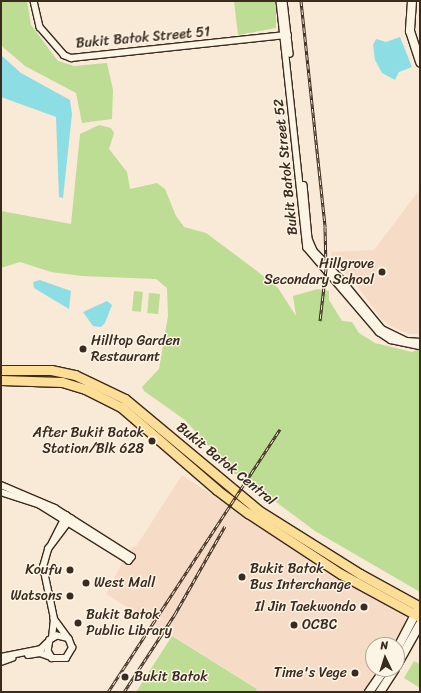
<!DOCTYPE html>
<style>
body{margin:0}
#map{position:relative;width:421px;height:693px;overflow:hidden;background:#f9ead7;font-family:Sriracha,sans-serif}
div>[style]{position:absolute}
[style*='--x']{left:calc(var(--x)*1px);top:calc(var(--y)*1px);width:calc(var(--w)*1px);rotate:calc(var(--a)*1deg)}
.built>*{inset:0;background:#f6dcc6}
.green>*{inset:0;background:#bddc94;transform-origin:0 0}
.water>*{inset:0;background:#8cdee4}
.roads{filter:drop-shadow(1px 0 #3b2a1e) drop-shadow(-1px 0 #3b2a1e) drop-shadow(0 1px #3b2a1e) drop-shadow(0 -1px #3b2a1e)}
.street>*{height:5.5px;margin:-2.75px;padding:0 2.75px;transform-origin:2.75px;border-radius:2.75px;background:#fcf5e5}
.secondary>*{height:8px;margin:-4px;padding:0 4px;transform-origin:4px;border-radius:4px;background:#fcf5e5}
.primary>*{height:9px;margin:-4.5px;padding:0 4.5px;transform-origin:4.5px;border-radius:4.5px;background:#fcde96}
.rail>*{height:3px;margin-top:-1.5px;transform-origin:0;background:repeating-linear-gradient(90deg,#fcf5e5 0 4.5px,#3b2a1e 0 9px);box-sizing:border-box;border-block:1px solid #3b2a1e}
.dots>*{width:11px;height:11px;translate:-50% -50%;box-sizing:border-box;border:2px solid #fcf5e5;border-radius:50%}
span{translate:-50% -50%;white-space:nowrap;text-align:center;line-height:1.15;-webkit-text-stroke:3px #fcf5e5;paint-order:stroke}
.street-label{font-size:14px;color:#3b2a1e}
.poi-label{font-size:14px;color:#3b2a1e}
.right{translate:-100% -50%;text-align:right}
.left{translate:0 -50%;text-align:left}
.frame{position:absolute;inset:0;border:2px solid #3b2a1e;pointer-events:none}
.north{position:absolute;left:365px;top:637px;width:40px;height:40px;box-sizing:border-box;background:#fcf5e5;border:1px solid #afa495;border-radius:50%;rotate:356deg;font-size:11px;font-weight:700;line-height:16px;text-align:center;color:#3b2a1e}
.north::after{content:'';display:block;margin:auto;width:14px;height:18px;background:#3b2a1e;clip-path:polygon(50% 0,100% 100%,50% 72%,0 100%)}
</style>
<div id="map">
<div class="built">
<div style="clip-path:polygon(420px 189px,420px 334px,410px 334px,392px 327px,381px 319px,355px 283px,332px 261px,331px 252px,374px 250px)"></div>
<div style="clip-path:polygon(182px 475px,307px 557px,404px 613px,406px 622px,393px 645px,373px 645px,373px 669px,379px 669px,363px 692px,256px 692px,257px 689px,106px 594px,129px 549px,137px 545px)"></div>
</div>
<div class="green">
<div style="clip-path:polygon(1px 1px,27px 1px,31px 25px,58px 61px,74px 66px,107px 63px,113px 90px,112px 119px,82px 123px,76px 93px,25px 66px,4px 48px,1px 44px)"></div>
<div style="clip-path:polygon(234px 1px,276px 1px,276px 28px,238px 35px)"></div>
<div style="clip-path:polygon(99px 125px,111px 128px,114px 133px,109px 149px,127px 172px,130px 189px,157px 183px,165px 189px,176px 216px,184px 227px,206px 233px,253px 268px,278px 288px,296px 316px,293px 296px,318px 289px,329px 291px,329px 300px,342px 321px,352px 322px,359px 333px,375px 343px,412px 352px,420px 349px,420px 592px,315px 531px,268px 496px,260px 486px,242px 473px,240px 476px,233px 473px,185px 420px,144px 391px,142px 387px,159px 369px,168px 316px,167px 288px,156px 279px,82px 276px,51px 272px,20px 262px,1px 268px,1px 211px,71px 224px,80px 134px)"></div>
<div style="left:134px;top:291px;width:9px;height:20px;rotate:6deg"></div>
<div style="left:149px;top:293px;width:11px;height:20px;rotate:5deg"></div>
<div style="clip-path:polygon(172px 636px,257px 689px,256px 692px,136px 692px)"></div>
<div style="clip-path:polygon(414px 661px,420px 664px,420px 688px,404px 678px)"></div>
</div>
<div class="water">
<div style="clip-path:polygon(400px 37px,412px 67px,399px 72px,395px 80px,382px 73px,375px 60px,373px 45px,376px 39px,386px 42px)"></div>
<div style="clip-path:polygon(1px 55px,21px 73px,70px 100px,72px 114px,63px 198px,59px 197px,56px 117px,1px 97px)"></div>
<div style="clip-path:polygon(40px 280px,71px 291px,69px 309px,34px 288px,33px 282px)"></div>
<div style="clip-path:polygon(107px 301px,112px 305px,105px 323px,101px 327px,93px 326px,83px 312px)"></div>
</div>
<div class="roads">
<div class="street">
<div style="--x:34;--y:1;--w:27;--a:77"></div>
<div style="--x:40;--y:27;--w:37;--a:49"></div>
<div style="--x:64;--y:55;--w:8;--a:23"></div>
<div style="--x:71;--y:58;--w:218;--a:-6.1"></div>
<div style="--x:280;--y:1;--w:248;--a:83.8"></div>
<div style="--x:307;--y:248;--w:111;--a:49.4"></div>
<div style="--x:379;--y:332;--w:14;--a:34"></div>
<div style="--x:391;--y:340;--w:30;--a:12"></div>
<div style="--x:284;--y:1;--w:53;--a:83.5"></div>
<div style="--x:304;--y:185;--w:54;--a:84.7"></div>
<div style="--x:309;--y:239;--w:13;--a:67"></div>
<div style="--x:314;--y:251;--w:39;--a:46"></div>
<div style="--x:341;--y:279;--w:65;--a:50.6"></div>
<div style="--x:382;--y:329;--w:28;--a:26"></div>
<div style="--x:407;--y:341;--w:13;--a:4"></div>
<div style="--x:1;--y:485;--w:59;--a:23.1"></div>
<div style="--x:55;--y:508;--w:91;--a:32.5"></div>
<div style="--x:132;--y:557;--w:5;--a:127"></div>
<div style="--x:129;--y:561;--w:106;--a:-148.1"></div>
<div style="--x:39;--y:505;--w:40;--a:-162"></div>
<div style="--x:52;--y:543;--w:31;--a:-63"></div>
<div style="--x:52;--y:638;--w:18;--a:-84"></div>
<div style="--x:66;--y:638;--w:9;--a:-167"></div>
<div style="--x:57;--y:636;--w:8;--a:150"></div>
<div style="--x:50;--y:640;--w:11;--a:100"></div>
<div style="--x:48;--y:651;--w:8;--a:60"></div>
<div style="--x:52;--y:658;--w:14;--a:0"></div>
<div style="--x:66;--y:658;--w:12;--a:-59"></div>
<div style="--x:72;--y:648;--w:9;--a:-111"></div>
<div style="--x:69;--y:640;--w:26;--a:-126"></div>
<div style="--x:54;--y:619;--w:53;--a:-101.9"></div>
<div style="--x:43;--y:567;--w:19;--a:-74"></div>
<div style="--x:48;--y:549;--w:38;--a:-53"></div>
<div style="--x:28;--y:655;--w:12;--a:-9"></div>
<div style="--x:40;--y:653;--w:12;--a:20"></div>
<div style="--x:1;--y:657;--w:41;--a:-11.3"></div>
<div style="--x:41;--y:649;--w:8;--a:-45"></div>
<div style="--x:1;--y:662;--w:12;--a:-20"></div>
</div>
<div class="secondary">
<div style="--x:412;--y:1;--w:30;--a:94"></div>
<div style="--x:410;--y:31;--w:33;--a:72"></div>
<div style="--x:397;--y:649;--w:45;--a:-62.3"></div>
<div style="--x:397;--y:665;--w:47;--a:-60.7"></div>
<div style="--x:369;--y:692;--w:28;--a:-55"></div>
<div style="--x:380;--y:692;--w:27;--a:-57"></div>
</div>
<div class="primary">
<div style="--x:1;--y:370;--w:50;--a:0"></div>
<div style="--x:51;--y:370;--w:25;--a:12"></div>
<div style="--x:75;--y:375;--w:55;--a:25.6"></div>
<div style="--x:125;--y:399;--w:173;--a:39.8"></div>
<div style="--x:258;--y:510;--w:120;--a:32.1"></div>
<div style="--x:360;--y:574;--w:68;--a:28.8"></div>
<div style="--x:1;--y:380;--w:61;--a:1.9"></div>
<div style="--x:62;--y:382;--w:24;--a:17"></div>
<div style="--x:85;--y:389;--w:40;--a:26.6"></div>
<div style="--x:121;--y:407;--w:127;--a:40.8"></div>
<div style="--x:217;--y:490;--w:39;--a:37"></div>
<div style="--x:248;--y:513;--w:111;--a:33.3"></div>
<div style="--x:341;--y:574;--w:90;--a:28.6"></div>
</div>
</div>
<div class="rail">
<div style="--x:301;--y:1;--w:227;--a:83.9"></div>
<div style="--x:325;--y:227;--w:42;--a:88.6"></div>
<div style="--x:326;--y:269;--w:52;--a:96.6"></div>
<div style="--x:108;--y:692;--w:314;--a:-56.8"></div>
<div style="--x:124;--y:692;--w:93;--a:-56.8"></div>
<div style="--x:175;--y:614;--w:101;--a:-60.4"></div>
</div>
<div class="dots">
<div style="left:382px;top:272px;background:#3b2a1e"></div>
<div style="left:83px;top:349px;background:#3b2a1e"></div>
<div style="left:152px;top:441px;background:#3b2a1e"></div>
<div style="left:70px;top:570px;background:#3b2a1e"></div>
<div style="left:242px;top:577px;background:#3b2a1e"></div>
<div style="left:86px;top:583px;background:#3b2a1e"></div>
<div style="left:70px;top:596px;background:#3b2a1e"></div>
<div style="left:364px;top:607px;background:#3b2a1e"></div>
<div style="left:78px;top:623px;background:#3b2a1e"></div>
<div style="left:294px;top:625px;background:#3b2a1e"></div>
<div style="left:355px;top:673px;background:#3b2a1e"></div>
<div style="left:125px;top:677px;background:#3b2a1e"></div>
</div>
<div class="street-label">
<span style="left:143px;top:38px;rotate:-5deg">Bukit Batok Street 51</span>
<span style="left:286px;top:167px;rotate:-96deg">Bukit Batok Street 52</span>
<span style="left:226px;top:464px;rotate:39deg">Bukit Batok Central</span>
</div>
<div class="poi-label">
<span class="right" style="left:374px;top:272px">Hillgrove<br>Secondary School</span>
<span class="left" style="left:91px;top:349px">Hilltop Garden<br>Restaurant</span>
<span class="right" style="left:144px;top:441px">After Bukit Batok<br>Station/Blk 628</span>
<span class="left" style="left:250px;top:577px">Bukit Batok<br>Bus Interchange</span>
<span class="right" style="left:62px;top:570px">Koufu</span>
<span class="left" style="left:94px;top:583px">West Mall</span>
<span class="right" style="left:62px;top:596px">Watsons</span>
<span class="right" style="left:356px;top:607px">Il Jin Taekwondo</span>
<span class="left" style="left:86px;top:623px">Bukit Batok<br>Public Library</span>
<span class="left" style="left:302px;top:625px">OCBC</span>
<span class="right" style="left:347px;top:673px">Time's Vege</span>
<span class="left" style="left:134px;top:677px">Bukit Batok</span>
</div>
<div class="frame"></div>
<div class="north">N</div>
</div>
